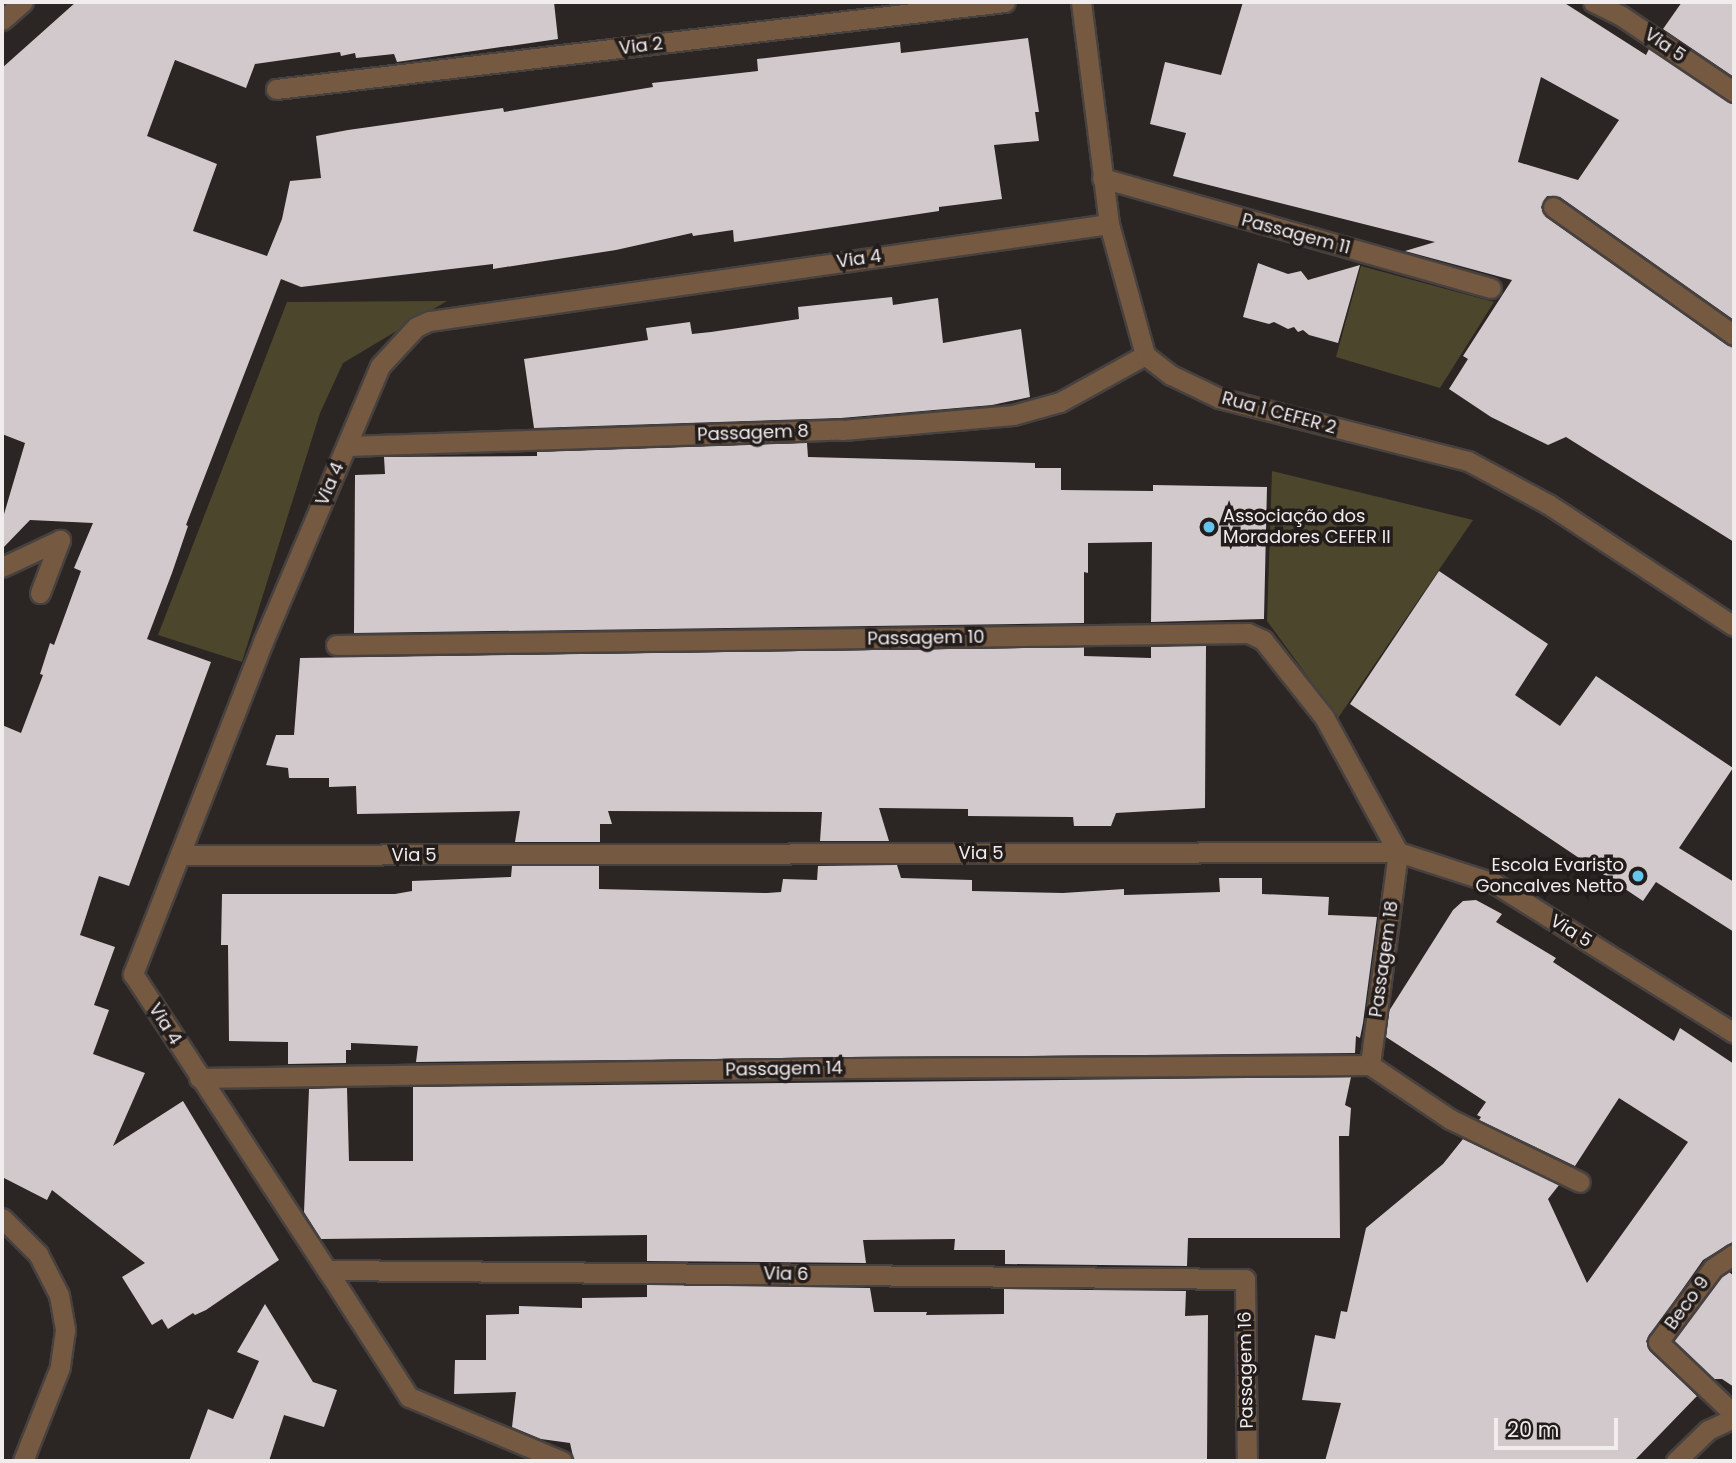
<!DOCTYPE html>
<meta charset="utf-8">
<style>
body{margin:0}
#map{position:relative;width:1736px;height:1463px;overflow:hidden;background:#2b2524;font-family:Poppins,sans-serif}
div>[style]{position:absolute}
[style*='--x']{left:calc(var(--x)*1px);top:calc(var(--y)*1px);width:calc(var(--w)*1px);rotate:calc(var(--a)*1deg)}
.green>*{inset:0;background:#4c462d}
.building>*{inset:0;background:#d1c9cb}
.roads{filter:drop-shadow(2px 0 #474140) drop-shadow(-2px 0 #474140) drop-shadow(0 2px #474140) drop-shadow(0 -2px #474140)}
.service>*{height:19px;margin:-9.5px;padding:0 9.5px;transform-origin:9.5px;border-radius:9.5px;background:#755940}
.minor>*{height:19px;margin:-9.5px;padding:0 9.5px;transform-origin:9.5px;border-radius:9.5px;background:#755940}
.tertiary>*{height:19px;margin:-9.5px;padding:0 9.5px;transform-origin:9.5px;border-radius:9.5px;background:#755940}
.dots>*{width:19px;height:19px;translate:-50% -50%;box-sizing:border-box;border:4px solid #221c1b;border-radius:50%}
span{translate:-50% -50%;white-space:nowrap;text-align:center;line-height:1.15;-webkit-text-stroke:7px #221c1b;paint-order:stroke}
.street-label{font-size:18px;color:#f1edec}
.poi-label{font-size:18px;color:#f1edec}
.left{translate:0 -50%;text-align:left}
.right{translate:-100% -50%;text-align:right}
.frame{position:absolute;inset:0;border:4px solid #f1edec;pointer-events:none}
.scale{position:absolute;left:1494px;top:1418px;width:124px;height:32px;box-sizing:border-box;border:4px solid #f1edec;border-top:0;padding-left:9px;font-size:21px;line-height:24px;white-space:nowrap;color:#f1edec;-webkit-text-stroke:5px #221c1b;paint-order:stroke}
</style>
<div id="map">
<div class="green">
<div style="clip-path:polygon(1361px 266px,1494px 302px,1440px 388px,1336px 357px)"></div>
<div style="clip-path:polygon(447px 301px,343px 363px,320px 413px,242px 662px,158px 635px,287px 302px)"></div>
<div style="clip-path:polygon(1272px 471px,1473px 520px,1338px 718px,1267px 621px)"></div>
</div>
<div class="building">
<div style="clip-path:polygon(76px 2px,554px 2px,558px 39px,397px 62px,394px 54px,356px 58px,355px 53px,341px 56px,340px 52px,255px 64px,246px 88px,175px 60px,147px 136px,217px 164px,193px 231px,267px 256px,282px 219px,290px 181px,321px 178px,316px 136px,348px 130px,503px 108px,504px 112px,653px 87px,652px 83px,758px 71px,757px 59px,900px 42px,901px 53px,1028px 38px,1039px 112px,1035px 112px,1039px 141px,994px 145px,1002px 199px,939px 207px,939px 211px,734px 242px,733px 230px,693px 236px,692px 233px,616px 250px,493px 269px,493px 264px,301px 287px,281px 279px,186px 525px,188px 526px,172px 573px,147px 639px,211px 662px,129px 886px,99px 876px,80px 935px,115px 947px,94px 1005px,109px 1010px,93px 1054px,145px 1073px,113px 1146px,183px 1101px,279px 1260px,206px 1310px,195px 1315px,193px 1313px,168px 1329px,162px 1319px,152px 1325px,122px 1277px,145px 1263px,52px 1190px,47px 1200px,2px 1177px,2px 725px,21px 733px,43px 675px,40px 674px,50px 643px,54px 645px,81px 571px,74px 568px,93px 523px,30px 520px,2px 549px,2px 521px,25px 443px,2px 434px,2px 68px)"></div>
<div style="clip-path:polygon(evenodd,1243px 2px,1563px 2px,1646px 55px,1649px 49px,1734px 104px,1734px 320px,1560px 197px,1547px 196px,1541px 207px,1546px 217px,1727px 345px,1734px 347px,1734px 542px,1566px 437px,1548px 445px,1491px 417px,1449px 389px,1468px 359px,1463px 356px,1512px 280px,1405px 251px,1435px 242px,1173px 176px,1186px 133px,1150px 124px,1165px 62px,1221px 75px,1243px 2px,1541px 77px,1619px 120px,1578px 180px,1518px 162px,1541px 77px)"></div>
<div style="clip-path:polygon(1682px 2px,1734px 2px,1734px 77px,1663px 29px)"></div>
<div style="clip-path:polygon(1258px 263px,1288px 274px,1301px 271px,1308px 280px,1360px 265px,1338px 343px,1309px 335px,1303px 330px,1298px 332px,1294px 327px,1288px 329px,1274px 322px,1269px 324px,1243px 317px)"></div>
<div style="clip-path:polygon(892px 297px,893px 305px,938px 298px,943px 343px,1021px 329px,1030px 397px,992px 405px,841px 418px,534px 428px,524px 359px,648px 340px,646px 328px,690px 322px,692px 334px,711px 332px,799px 319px,798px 307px)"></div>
<div style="clip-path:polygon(807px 443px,808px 457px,1035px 463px,1035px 468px,1061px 468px,1061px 490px,1153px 491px,1153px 485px,1267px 487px,1264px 619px,1151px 622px,1152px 542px,1088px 543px,1088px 573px,1084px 572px,1084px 623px,354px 633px,355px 475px,385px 474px,384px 457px,537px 456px,537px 452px)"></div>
<div style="clip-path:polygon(1439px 571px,1548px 644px,1515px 695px,1560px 726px,1596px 676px,1733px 768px,1679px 848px,1734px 882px,1734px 932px,1656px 882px,1643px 901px,1350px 704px)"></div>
<div style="clip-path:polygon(1206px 646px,1205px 808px,1116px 813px,1111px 826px,1074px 826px,1073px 817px,968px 816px,968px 809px,879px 808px,889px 841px,820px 841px,822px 812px,608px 811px,612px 824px,600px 824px,600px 842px,515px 842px,520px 811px,357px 814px,356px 786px,329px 787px,329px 778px,289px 778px,288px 768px,266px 765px,276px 735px,294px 735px,300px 658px,1084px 647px,1084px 656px,1151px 658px,1151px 647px)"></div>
<div style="clip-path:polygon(897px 865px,901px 878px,972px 880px,972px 891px,1063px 893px,1124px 889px,1124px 895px,1220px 892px,1219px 878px,1262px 878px,1262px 894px,1329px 897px,1328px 915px,1377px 917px,1363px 1023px,1360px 1038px,1356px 1036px,1355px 1053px,416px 1062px,418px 1046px,351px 1043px,351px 1050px,346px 1050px,346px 1063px,288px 1064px,288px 1042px,229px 1041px,228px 945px,221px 945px,222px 894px,395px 894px,412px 891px,412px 881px,511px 877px,512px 866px,599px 866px,599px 889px,767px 893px,781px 892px,783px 879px,817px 880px,818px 866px)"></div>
<div style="clip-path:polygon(1476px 900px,1502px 914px,1496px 922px,1556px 958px,1553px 962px,1674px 1041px,1680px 1028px,1734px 1064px,1734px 1241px,1703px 1260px,1646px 1341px,1650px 1351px,1697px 1396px,1634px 1461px,1325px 1461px,1341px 1403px,1302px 1400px,1315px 1335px,1335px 1339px,1341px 1311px,1347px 1312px,1366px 1228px,1443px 1164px,1463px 1139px,1559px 1185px,1548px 1199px,1587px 1283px,1688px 1142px,1619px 1098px,1575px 1166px,1479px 1120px,1481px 1117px,1477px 1115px,1486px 1102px,1386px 1037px,1389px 1011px,1453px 910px,1463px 901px)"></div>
<div style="clip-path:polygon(1351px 1077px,1345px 1105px,1351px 1108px,1349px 1136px,1339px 1136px,1340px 1238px,1188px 1238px,1187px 1266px,1005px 1264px,1005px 1250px,954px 1250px,955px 1239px,863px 1240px,866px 1263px,647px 1261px,647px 1235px,321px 1239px,304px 1212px,309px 1089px,347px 1088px,349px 1161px,413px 1161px,413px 1087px)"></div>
<div style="clip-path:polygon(1729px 1272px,1734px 1276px,1734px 1387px,1722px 1379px,1714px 1379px,1674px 1341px,1722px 1277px)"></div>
<div style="clip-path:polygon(647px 1285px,870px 1288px,874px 1312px,927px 1312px,926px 1315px,1004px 1314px,1004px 1289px,1186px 1291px,1185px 1316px,1208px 1315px,1207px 1461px,574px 1461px,570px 1443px,541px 1439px,512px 1427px,516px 1392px,454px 1394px,455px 1360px,486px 1360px,486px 1315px,519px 1314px,519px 1306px,582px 1308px,582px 1298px,647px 1297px)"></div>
<div style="clip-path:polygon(265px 1304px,313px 1382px,337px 1390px,324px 1427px,284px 1415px,269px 1461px,189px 1461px,208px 1409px,233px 1419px,259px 1361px,237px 1352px)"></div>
</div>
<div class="roads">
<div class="service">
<div style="--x:1102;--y:178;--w:404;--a:15.8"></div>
<div style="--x:2;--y:567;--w:64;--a:-25"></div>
<div style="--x:40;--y:593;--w:57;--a:-69.3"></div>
<div style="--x:1398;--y:852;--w:215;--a:97.5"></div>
<div style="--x:1370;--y:1065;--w:97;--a:34"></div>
<div style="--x:1450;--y:1119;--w:144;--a:25.9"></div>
<div style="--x:1734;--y:1254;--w:25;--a:146"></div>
<div style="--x:1713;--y:1268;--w:92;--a:126.6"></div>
<div style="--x:1658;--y:1342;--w:105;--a:43.5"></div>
<div style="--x:327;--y:1270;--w:151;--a:57.2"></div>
<div style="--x:409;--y:1397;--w:166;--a:22.7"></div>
</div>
<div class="minor">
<div style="--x:1593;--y:2;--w:30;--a:26"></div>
<div style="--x:1620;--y:15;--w:138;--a:34"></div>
<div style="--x:2;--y:20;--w:28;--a:-41"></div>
<div style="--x:276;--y:89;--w:734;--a:-6.81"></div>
<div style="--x:1553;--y:207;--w:222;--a:35.3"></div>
<div style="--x:1109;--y:224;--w:687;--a:171.88"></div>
<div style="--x:429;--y:321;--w:14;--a:155"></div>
<div style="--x:416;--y:327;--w:53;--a:132.7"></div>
<div style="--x:380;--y:366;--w:300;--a:113"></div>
<div style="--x:263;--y:642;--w:357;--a:111.4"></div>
<div style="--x:133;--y:974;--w:354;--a:56.8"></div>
<div style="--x:327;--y:1270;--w:918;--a:0.56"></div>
<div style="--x:1245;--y:1279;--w:182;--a:89.4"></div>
<div style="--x:347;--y:446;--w:495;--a:-1.9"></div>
<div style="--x:842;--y:430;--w:172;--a:-5"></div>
<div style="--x:1013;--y:415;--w:49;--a:-15.5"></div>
<div style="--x:1060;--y:402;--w:97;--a:-28.9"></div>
<div style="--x:336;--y:645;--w:912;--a:-0.75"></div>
<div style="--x:1248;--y:633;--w:17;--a:25"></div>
<div style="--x:1263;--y:640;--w:98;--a:51.6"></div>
<div style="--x:1324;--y:717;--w:154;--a:61.3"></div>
<div style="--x:180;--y:855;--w:1218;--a:-0.14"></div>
<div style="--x:1398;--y:852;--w:101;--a:17.9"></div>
<div style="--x:1494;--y:883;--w:283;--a:32"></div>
<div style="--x:199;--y:1078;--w:648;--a:-0.88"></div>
<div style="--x:847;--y:1068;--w:523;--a:-0.33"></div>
<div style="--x:1676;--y:1461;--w:45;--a:-44.1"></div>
<div style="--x:1708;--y:1430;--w:29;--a:-25"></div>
</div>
<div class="tertiary">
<div style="--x:1081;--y:2;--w:224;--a:82.8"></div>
<div style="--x:1109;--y:224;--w:136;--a:74.6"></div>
<div style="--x:1145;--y:355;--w:33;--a:38"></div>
<div style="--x:1171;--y:375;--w:53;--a:25.6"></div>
<div style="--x:1219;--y:398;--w:257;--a:14.2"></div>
<div style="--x:1468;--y:461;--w:91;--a:28.3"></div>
<div style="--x:1548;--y:504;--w:222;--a:33.3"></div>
<div style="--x:2;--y:1218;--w:51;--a:45"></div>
<div style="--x:38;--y:1254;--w:46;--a:62.9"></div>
<div style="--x:59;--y:1295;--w:36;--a:80"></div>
<div style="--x:65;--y:1330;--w:37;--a:98"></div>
<div style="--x:60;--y:1367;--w:101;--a:111.5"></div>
</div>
</div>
<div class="dots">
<div style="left:1209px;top:527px;background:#64c5ee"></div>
<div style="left:1638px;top:876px;background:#64c5ee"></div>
</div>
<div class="street-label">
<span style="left:1665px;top:45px;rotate:34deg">Via 5</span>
<span style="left:641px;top:46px;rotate:-7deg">Via 2</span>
<span style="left:1296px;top:234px;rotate:15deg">Passagem 11</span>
<span style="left:859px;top:259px;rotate:-8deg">Via 4</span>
<span style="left:1279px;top:413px;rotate:15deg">Rua 1 CEFER 2</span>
<span style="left:753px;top:433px;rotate:-2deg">Passagem 8</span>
<span style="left:330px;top:484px;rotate:-67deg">Via 4</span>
<span style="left:926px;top:638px;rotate:-1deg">Passagem 10</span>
<span style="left:981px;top:853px">Via 5</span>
<span style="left:414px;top:855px">Via 5</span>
<span style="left:1571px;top:931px;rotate:32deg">Via 5</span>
<span style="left:1384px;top:959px;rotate:-82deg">Passagem 18</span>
<span style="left:165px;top:1024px;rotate:58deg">Via 4</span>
<span style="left:784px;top:1069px;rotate:-1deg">Passagem 14</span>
<span style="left:786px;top:1274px;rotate:1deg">Via 6</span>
<span style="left:1687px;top:1303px;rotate:-54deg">Beco 9</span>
<span style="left:1246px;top:1370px;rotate:-91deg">Passagem 16</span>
</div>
<div class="poi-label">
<span class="left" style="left:1223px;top:527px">Associação dos<br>Moradores CEFER II</span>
<span class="right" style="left:1624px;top:876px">Escola Evaristo<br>Goncalves Netto</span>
</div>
<div class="frame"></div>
<div class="scale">20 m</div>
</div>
